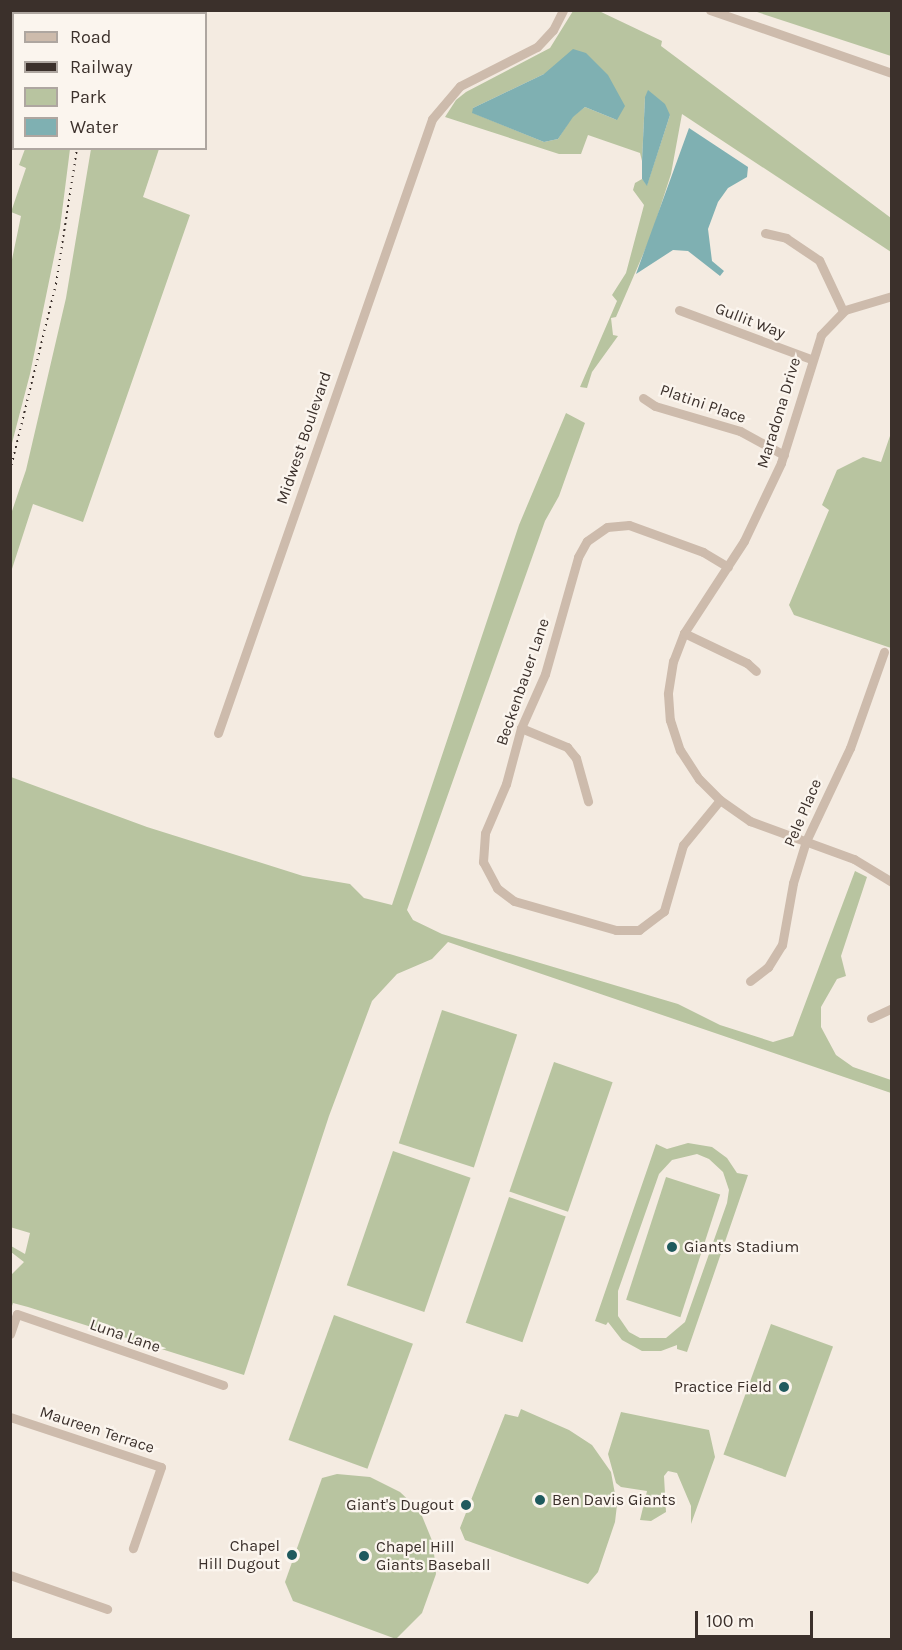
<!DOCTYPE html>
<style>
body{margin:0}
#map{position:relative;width:902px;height:1650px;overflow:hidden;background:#f4ebe1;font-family:Karla,sans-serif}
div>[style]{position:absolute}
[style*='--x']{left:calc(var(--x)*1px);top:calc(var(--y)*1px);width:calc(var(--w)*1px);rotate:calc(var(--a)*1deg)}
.green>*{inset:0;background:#b8c4a0;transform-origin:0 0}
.water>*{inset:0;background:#7fb0b2}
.minor>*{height:9px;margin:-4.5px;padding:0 4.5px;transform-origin:4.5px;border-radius:4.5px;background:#cdbbac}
.rail>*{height:2px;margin-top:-1px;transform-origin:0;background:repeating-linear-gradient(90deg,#3b302b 0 1.5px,transparent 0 6px)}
.dots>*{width:16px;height:16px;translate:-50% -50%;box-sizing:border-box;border:3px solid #fbf5ee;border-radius:50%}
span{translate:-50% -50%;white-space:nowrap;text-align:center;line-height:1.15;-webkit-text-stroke:4.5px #fbf5ee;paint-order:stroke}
.street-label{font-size:16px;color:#3b302b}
.poi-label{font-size:16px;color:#3b302b}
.left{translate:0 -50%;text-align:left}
.right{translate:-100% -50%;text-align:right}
.frame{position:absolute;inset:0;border:12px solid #3b302b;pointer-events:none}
.legend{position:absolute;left:12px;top:12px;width:195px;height:138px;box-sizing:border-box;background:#fbf5ee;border:2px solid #aea6a0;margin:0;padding:8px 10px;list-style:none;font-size:18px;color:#3b302b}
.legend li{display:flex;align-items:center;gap:12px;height:30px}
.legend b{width:30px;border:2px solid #aea6a0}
.scale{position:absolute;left:695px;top:1611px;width:118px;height:27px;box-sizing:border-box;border:3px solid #3b302b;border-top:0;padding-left:8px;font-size:18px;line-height:21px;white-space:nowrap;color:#3b302b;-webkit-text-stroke:4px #fbf5ee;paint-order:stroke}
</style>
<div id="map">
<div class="green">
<div style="clip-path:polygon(evenodd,573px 11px,599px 11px,662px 41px,661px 46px,891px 218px,891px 252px,682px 114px,671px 174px,651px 236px,616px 317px,611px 318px,613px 335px,618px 336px,592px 372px,587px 388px,580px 387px,617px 301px,612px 295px,626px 273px,644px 205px,633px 190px,635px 183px,642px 179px,647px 185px,670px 115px,645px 97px,642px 161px,640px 153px,588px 135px,581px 154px,559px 154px,445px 117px,456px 100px,466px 92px,550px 48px,573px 11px,544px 74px,617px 120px,585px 107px,572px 117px,558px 139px,544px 142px,473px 113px,473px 108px,544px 74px)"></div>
<div style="clip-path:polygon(754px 11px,891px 11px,891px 56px)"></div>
<div style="clip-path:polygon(25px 149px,70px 149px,60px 228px,30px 374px,11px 447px,10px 269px,21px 216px,11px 212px,26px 168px,19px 165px)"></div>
<div style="clip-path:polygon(91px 149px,159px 149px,143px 197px,190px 215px,83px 522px,33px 504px,11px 572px,11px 514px,26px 470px,66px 298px)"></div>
<div style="clip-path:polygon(566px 413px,585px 423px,559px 496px,545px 521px,407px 910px,413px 920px,442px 934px,678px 1004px,720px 1025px,773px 1042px,793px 1036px,855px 871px,867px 877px,841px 956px,846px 976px,837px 979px,821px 1007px,821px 1027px,836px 1055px,853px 1067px,891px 1080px,891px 1093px,448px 942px,432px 959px,397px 974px,372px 1001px,329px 1116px,244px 1375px,28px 1307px,13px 1303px,11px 1309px,11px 1275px,24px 1262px,11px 1252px,11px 1246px,25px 1254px,30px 1233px,10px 1227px,11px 777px,147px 827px,303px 876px,350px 884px,364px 898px,392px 905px,519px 525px)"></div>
<div style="clip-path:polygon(891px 433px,892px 648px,891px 648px,794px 615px,789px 605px,829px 510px,822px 505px,837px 470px,863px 457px,881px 462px)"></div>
<div style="left:442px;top:1010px;width:79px;height:140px;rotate:18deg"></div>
<div style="left:554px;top:1062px;width:62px;height:137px;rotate:19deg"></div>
<div style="clip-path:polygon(evenodd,688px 1143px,712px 1147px,727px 1158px,737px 1173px,748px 1175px,687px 1352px,677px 1349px,677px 1345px,661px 1351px,642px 1351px,622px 1340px,608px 1322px,606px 1325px,595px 1321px,656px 1144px,667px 1149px,688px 1143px,697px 1154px,709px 1159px,723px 1172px,729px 1190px,727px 1203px,685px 1322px,666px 1338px,640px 1338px,629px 1332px,618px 1316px,618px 1291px,659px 1174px,672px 1160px,697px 1154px)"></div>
<div style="left:393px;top:1151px;width:82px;height:142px;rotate:19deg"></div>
<div style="left:666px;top:1177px;width:57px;height:129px;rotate:18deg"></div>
<div style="left:509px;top:1197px;width:60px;height:133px;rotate:19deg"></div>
<div style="left:334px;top:1315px;width:84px;height:133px;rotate:20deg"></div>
<div style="left:771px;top:1324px;width:66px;height:139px;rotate:20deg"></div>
<div style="clip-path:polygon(521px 1409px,569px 1430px,592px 1445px,611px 1472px,617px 1505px,615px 1522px,598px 1572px,588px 1584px,465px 1540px,460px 1528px,505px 1414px,518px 1417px)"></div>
<div style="clip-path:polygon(621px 1412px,709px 1430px,715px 1457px,691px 1524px,691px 1506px,677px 1473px,668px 1471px,664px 1476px,666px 1512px,651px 1521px,640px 1520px,647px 1491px,621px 1487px,616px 1483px,608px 1454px)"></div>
<div style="clip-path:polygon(337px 1474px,370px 1477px,400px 1492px,420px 1511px,433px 1543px,436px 1574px,422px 1613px,396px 1639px,293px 1601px,285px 1582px,322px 1478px)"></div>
</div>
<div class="water">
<div style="clip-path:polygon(573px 49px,586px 53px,608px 75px,625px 106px,617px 120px,585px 107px,573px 117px,558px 139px,544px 142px,472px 113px,473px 108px,544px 74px)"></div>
<div style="clip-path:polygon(648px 90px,665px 104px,670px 115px,647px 186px,642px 179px,642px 161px,645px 97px)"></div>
<div style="clip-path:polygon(689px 128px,748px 167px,747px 177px,728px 188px,718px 202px,708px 229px,712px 261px,724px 271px,720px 276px,688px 251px,673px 250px,636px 274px)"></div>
</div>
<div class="minor">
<div style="--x:710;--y:10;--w:193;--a:19.1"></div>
<div style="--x:765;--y:233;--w:22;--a:13"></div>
<div style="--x:786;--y:238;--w:40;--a:34"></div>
<div style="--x:819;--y:260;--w:56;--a:64.8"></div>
<div style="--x:892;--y:296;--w:49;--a:163.4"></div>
<div style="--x:845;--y:310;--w:35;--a:134"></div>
<div style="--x:821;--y:335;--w:134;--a:107.4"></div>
<div style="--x:781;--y:463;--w:86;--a:115.4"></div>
<div style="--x:744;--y:541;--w:110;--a:123.1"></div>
<div style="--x:684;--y:633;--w:30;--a:111"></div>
<div style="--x:673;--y:661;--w:33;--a:99"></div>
<div style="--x:668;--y:694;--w:26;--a:86"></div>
<div style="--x:670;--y:720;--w:32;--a:72"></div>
<div style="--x:680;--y:750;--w:35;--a:57"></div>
<div style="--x:699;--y:779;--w:30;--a:45"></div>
<div style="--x:720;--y:800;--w:37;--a:35"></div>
<div style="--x:750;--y:821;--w:111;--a:20.1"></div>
<div style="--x:854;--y:859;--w:44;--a:31.2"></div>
<div style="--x:679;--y:310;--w:141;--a:20.4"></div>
<div style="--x:643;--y:398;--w:14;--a:34"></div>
<div style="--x:655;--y:406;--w:89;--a:16.4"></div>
<div style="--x:740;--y:431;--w:50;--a:28.6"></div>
<div style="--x:684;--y:633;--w:70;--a:25.5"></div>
<div style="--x:747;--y:663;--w:12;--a:42"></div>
<div style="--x:521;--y:728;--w:50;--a:22.4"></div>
<div style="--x:567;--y:747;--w:14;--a:51"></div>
<div style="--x:576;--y:758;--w:45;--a:74.4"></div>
<div style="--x:218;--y:733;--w:650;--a:-70.78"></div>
<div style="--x:432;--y:119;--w:43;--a:-49.7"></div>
<div style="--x:460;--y:86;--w:86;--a:-26.9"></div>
<div style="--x:537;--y:47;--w:23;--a:-47"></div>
<div style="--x:553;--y:30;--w:22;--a:-63"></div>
<div style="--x:720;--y:800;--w:58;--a:129.4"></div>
<div style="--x:683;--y:845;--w:69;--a:106.1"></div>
<div style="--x:664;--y:911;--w:31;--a:143"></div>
<div style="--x:639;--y:930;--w:23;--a:180"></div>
<div style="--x:616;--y:930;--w:106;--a:-164.1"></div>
<div style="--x:514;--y:901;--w:21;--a:-143"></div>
<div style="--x:497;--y:888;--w:30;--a:-118"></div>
<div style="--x:483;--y:862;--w:29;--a:-86"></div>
<div style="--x:485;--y:833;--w:53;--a:-66.8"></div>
<div style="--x:506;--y:784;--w:58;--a:-75"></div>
<div style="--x:521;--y:728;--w:59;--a:-66"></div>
<div style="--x:545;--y:674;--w:122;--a:-74.2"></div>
<div style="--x:578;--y:557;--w:18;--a:-61"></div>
<div style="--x:587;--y:541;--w:24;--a:-35"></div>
<div style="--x:607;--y:527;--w:22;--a:-5"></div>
<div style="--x:629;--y:525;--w:79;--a:20"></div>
<div style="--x:703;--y:552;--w:29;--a:31"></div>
<div style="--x:750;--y:981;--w:23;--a:-38"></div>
<div style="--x:768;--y:967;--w:26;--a:-58"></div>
<div style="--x:782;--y:945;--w:63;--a:-79.9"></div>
<div style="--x:793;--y:883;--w:44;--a:-72.8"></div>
<div style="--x:806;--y:841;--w:103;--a:-64.7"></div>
<div style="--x:850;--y:748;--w:102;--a:-70.5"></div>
<div style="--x:871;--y:1018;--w:23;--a:-25"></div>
<div style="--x:10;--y:1334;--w:21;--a:-71"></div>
<div style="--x:17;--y:1314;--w:218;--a:19"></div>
<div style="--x:10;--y:1417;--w:159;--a:18.3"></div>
<div style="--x:161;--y:1467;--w:86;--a:109.1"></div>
<div style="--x:10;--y:1575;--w:103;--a:19.3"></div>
</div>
<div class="rail">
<div style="--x:89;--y:14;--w:4;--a:-90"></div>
<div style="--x:10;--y:471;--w:193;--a:-76.2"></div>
<div style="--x:56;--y:284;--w:138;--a:-81.2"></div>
</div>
<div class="dots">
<div style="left:672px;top:1247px;background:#1f5a5e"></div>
<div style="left:784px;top:1387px;background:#1f5a5e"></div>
<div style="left:540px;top:1500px;background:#1f5a5e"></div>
<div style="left:466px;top:1505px;background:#1f5a5e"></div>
<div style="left:292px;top:1555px;background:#1f5a5e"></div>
<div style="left:364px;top:1556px;background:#1f5a5e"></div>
</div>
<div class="street-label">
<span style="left:750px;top:321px;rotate:21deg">Gullit Way</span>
<span style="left:703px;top:404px;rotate:19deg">Platini Place</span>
<span style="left:779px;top:413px;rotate:-73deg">Maradona Drive</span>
<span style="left:304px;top:438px;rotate:-71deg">Midwest Boulevard</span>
<span style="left:523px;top:682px;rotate:-71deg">Beckenbauer Lane</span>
<span style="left:803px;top:813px;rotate:-67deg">Pele Place</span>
<span style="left:125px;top:1336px;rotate:19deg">Luna Lane</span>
<span style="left:97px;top:1430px;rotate:18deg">Maureen Terrace</span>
</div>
<div class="poi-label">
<span class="left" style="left:684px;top:1247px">Giants Stadium</span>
<span class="right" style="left:772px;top:1387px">Practice Field</span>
<span class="left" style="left:552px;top:1500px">Ben Davis Giants</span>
<span class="right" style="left:454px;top:1505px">Giant's Dugout</span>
<span class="right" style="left:280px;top:1555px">Chapel<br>Hill Dugout</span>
<span class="left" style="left:376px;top:1556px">Chapel Hill<br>Giants Baseball</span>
</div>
<div class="frame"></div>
<ul class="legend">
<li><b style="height:8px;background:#cdbbac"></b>Road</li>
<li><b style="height:8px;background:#3b302b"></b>Railway</li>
<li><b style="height:16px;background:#b8c4a0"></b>Park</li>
<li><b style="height:16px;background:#7fb0b2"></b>Water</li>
</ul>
<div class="scale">100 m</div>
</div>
